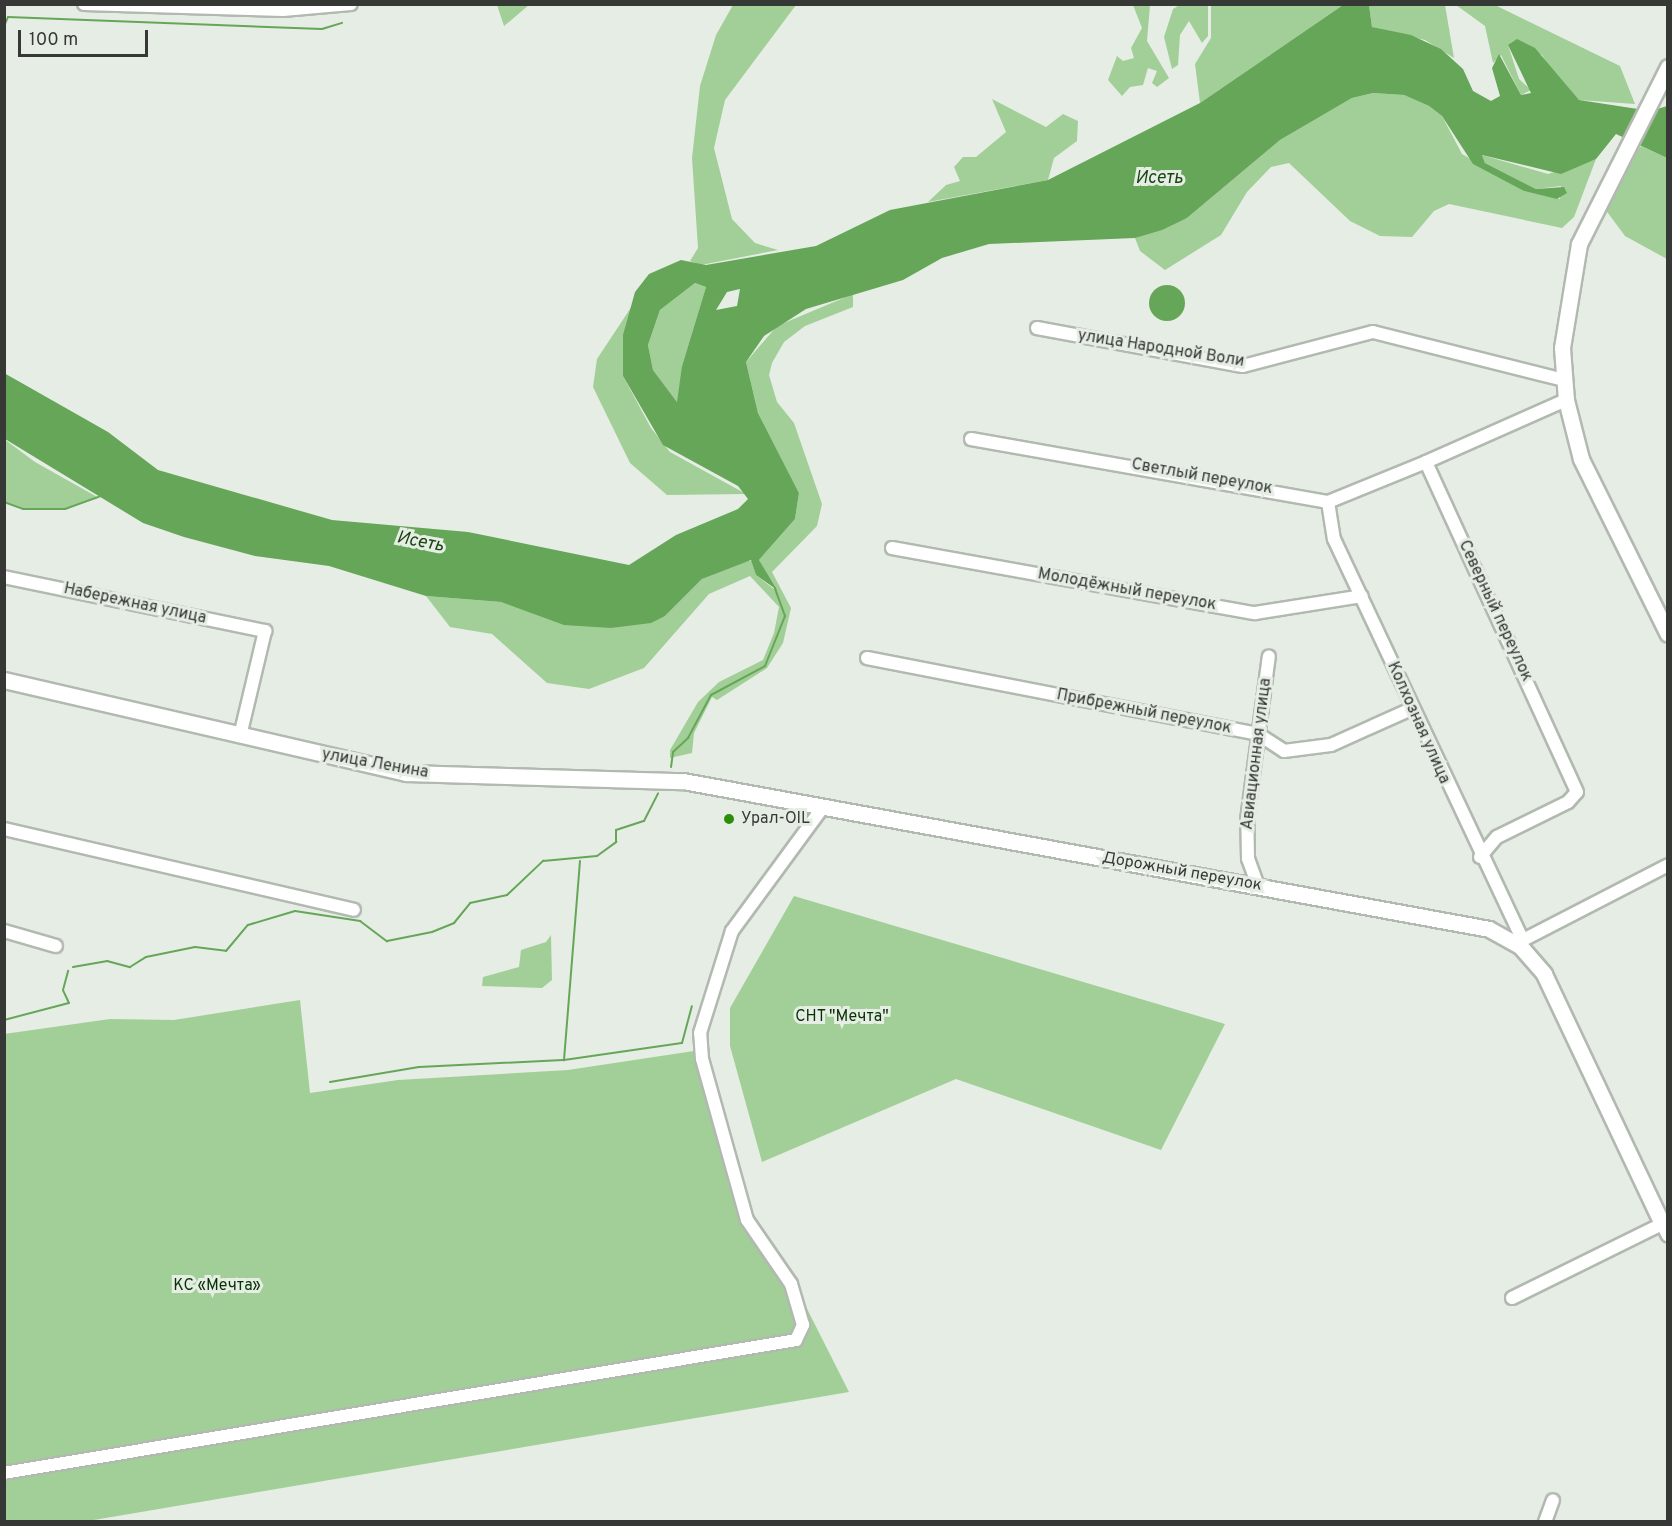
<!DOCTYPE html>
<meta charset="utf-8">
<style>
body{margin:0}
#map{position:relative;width:1672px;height:1526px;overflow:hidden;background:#e5ede4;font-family:Overpass,sans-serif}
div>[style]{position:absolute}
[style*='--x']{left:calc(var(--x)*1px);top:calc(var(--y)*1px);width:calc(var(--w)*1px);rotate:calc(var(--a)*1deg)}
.green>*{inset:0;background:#a2cf98}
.water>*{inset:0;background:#66a658}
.round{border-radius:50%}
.stream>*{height:2px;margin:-1px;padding:0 1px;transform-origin:1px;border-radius:1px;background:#66a658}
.roads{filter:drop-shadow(2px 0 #b2b9b0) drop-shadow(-2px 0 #b2b9b0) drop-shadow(0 2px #b2b9b0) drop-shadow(0 -2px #b2b9b0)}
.minor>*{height:12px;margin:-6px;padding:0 6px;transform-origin:6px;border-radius:6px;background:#fff}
.major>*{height:15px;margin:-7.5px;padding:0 7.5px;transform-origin:7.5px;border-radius:7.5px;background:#fff}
.dots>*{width:16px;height:16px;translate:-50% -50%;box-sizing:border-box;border:3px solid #e5ede4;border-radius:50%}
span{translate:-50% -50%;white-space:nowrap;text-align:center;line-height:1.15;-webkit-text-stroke:6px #e5ede4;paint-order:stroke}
.street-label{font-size:16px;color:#363835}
.poi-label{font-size:16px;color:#363835}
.left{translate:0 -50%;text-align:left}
.park-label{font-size:16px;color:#063300}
.water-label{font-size:18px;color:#19440e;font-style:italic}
.frame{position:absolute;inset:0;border:6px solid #363835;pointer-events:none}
.scale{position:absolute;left:18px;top:30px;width:130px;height:27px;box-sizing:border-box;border:3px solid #363835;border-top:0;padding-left:8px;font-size:18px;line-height:21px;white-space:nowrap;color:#363835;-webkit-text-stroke:4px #e5ede4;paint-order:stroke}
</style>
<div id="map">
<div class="green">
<div style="clip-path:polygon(1181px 4px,1208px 5px,1208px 36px,1202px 43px,1189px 21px,1180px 35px,1178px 65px,1172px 69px,1164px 37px,1173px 9px)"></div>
<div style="clip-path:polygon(497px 5px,497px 4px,529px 5px,504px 26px)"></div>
<div style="clip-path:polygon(733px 5px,796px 5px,725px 100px,714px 148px,732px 219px,755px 243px,778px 250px,701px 265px,690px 261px,698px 248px,692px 158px,700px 86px,716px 35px)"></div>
<div style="clip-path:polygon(1133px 5px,1150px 5px,1147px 41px,1169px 78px,1157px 87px,1152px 83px,1157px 71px,1148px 68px,1143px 85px,1130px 87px,1122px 96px,1108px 80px,1117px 56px,1123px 61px,1134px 58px,1131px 48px,1142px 28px)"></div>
<div style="clip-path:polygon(1211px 5px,1343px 5px,1200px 103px,1195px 64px,1211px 38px)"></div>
<div style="clip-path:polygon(1369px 5px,1445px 5px,1454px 58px,1425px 40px,1372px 27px)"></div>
<div style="clip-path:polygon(1456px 5px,1495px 5px,1620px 66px,1635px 104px,1579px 100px,1555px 78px,1542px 55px,1508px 45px,1519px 79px,1531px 90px,1521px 95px,1501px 55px,1493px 63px,1485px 26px)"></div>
<div style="clip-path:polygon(1373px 93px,1404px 95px,1429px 106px,1442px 116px,1462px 154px,1524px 191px,1560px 199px,1561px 186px,1536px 189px,1485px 163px,1482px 155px,1548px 174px,1596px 159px,1574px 217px,1562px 228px,1449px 204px,1434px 211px,1412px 237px,1380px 236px,1350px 221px,1289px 163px,1271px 167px,1247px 192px,1221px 235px,1165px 270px,1140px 251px,1135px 238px,1187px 218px,1280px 140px,1352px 98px)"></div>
<div style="clip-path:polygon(992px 99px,1046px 127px,1063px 114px,1078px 121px,1077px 141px,1054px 158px,1048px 180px,928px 202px,946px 185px,960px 181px,954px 167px,963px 157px,976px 157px,1006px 132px)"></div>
<div style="clip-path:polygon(1641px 146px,1667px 158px,1667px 259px,1625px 236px,1605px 209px,1621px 172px)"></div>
<div style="clip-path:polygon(695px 283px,706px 287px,682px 366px,682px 398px,677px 402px,653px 370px,648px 345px,660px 310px)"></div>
<div style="clip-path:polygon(853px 294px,853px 307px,805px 326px,784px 342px,772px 363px,769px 375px,777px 402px,794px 423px,822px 504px,817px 526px,772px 572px,791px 608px,783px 643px,767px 668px,717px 700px,712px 697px,694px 733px,692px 753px,670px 758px,670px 750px,698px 702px,719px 682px,763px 660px,774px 633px,779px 607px,750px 576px,709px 594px,644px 668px,589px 689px,547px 683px,492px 634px,450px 627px,426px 596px,501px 602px,611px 628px,665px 616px,702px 579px,745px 561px,752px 561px,756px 575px,775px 590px,759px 560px,795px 519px,799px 493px,758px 413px,746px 362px,777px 326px)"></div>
<div style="clip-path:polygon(632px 306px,623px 376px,651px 428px,670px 452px,746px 494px,667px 495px,630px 463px,593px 387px,597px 359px)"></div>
<div style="clip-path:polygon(4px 439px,35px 462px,99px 498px,65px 509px,23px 509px,5px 502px)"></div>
<div style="clip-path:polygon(794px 896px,1225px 1024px,1161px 1150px,956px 1079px,762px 1162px,730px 1046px,730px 1008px)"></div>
<div style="clip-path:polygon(551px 935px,552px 980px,542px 988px,482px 986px,483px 977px,519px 967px,521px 950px,546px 942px)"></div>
<div style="clip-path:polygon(300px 1000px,310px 1093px,398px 1080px,568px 1070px,707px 1049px,747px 1207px,794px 1283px,849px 1392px,88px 1521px,5px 1521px,4px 1034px,110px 1019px,174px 1020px)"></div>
</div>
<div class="water">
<div style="clip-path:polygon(evenodd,1343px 5px,1369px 5px,1372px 27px,1411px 35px,1441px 49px,1463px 69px,1473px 91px,1491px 101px,1500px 96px,1492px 68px,1499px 54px,1521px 95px,1531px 93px,1508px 45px,1517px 39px,1535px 48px,1579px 100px,1651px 111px,1667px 106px,1667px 158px,1616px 134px,1596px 159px,1561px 174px,1482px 155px,1485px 163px,1536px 189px,1564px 187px,1567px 193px,1557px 199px,1524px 191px,1473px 164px,1442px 116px,1429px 106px,1404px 95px,1373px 93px,1352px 98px,1280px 140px,1187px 218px,1162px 230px,1135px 238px,989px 244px,942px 258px,903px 280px,806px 309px,764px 336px,746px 362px,758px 413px,799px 493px,795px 519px,759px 560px,777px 590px,756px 575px,751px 560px,702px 579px,665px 616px,651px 623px,611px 628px,564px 625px,501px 602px,426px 596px,329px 566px,255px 556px,184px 537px,143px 523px,5px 439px,4px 373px,108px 432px,158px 470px,332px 520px,468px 532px,629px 565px,676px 535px,738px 509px,748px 499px,738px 486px,663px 445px,623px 376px,623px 335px,635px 292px,649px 274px,681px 260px,706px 265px,816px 246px,890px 210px,1048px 180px,1200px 103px,1343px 5px,695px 283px,706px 287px,682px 366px,677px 402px,653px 370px,648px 345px,660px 310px,695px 283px,1343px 5px,740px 289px,737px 306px,716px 310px,727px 292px,740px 289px)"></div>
<div class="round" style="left:1149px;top:285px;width:36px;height:36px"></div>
</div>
<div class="stream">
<div style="--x:4;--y:26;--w:10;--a:-66"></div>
<div style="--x:8;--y:17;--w:314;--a:2.2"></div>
<div style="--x:322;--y:29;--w:21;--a:-17"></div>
<div style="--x:4;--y:502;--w:20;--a:20"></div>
<div style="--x:23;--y:509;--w:42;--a:0"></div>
<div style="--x:65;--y:509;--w:37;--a:-20"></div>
<div style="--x:671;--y:767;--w:15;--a:-82"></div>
<div style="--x:673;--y:752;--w:21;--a:-43"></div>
<div style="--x:688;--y:738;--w:49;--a:-61.9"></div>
<div style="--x:711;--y:695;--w:61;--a:-28.2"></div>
<div style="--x:765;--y:666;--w:54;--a:-68.2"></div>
<div style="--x:785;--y:616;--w:30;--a:-110"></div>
<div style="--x:580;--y:861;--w:200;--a:94.6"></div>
<div style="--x:564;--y:1060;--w:119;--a:-8.2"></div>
<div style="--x:682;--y:1043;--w:38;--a:-75"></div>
<div style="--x:73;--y:967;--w:35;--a:-10"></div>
<div style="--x:107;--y:961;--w:24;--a:15"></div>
<div style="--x:130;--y:967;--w:19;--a:-32"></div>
<div style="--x:146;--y:957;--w:50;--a:-11.5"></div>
<div style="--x:195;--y:947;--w:31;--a:7"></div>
<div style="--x:226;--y:951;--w:34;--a:-50"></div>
<div style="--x:248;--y:925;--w:49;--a:-16.6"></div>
<div style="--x:295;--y:911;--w:66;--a:8.7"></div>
<div style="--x:360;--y:921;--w:34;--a:37"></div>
<div style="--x:387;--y:941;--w:46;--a:-11.3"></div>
<div style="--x:432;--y:932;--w:24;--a:-22"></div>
<div style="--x:454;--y:923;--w:26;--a:-51"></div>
<div style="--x:470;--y:903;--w:38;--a:-12"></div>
<div style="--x:507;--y:895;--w:50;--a:-43.4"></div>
<div style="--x:543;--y:861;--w:54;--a:-5.3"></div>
<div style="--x:597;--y:856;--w:24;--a:-36"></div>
<div style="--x:616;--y:842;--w:12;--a:-90"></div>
<div style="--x:616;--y:830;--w:29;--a:-18"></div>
<div style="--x:644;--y:821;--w:31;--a:-63"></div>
<div style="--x:4;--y:1020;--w:67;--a:-14.7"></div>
<div style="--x:69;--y:1003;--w:14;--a:-115"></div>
<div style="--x:63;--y:990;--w:20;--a:-75"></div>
<div style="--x:330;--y:1082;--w:90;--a:-9.6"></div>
<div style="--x:419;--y:1067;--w:144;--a:-2.8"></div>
</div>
<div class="roads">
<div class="minor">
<div style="--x:84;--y:4;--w:199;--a:1.7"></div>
<div style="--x:283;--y:10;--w:68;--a:-5"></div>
<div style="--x:1037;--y:328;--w:209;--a:10.5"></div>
<div style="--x:1243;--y:366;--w:134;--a:-14.7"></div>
<div style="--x:1373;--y:332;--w:197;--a:14.1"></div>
<div style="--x:971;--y:439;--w:363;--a:10"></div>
<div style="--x:1328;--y:502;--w:106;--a:-22.2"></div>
<div style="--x:1328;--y:502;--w:37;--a:81"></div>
<div style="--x:1334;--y:539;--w:443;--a:64.8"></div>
<div style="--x:892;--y:548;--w:369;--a:10.2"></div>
<div style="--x:1255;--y:613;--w:108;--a:-9"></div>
<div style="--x:4;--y:577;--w:267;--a:11.7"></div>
<div style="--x:265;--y:631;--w:108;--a:103.4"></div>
<div style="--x:867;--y:658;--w:398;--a:11"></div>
<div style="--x:1258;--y:734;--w:31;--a:33"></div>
<div style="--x:1284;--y:751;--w:47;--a:-7.3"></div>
<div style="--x:1331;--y:745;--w:88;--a:-24.2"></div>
<div style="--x:4;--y:829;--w:359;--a:13"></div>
<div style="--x:1480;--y:857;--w:26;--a:-50"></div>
<div style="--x:1497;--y:837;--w:79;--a:-26.2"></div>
<div style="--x:1568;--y:802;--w:13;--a:-48"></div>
<div style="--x:1577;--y:792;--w:363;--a:-114.6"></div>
<div style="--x:1426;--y:462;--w:153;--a:-23.9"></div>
<div style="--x:1258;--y:886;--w:29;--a:-110"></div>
<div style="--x:1248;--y:859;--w:39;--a:-91"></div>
<div style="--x:1247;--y:820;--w:165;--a:-82.4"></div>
<div style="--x:4;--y:931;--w:54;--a:16.1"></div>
<div style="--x:1523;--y:940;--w:163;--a:-27.3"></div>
<div style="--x:1512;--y:1298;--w:167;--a:-26.3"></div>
<div style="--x:1662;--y:1224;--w:13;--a:63"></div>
<div style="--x:4;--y:1473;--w:803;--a:-9.53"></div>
<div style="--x:796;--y:1340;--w:17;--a:-65"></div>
<div style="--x:803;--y:1325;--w:43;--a:-106.3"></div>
<div style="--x:791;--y:1284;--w:78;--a:-124.5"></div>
<div style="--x:747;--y:1220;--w:167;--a:-105.6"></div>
<div style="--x:702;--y:1059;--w:26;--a:-94"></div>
<div style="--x:700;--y:1033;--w:107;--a:-72.6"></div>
<div style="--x:732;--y:931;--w:154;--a:-53.7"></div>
<div style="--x:1545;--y:1522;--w:23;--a:-70"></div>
</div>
<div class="major">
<div style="--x:1668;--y:67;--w:198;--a:116.7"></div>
<div style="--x:1579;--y:244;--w:105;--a:99.3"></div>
<div style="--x:1562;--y:348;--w:52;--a:85.6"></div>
<div style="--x:1566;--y:400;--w:61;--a:75.7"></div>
<div style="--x:1581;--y:459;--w:195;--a:63.6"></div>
<div style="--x:4;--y:680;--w:413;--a:13"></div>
<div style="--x:406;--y:773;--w:277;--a:1.7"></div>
<div style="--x:683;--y:781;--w:819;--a:10.4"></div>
<div style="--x:1489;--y:929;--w:35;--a:29"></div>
<div style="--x:1520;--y:946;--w:37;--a:49"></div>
<div style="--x:1544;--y:974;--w:276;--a:64.7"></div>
<div style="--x:1662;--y:1224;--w:7;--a:-27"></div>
</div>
</div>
<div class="dots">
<div style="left:729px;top:819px;background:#2b8e08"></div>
</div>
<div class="street-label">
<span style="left:1161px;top:349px;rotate:9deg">улица Народной Воли</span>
<span style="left:1202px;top:477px;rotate:10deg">Светлый переулок</span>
<span style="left:1127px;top:590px;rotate:10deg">Молодёжный переулок</span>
<span style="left:135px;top:604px;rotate:12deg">Набережная улица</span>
<span style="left:1495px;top:611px;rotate:65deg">Северный переулок</span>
<span style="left:1144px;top:712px;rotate:11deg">Прибрежный переулок</span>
<span style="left:1418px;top:723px;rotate:66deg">Колхозная улица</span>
<span style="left:1257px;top:754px;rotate:-83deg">Авиационная улица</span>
<span style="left:375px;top:764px;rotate:10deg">улица Ленина</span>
<span style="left:1182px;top:872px;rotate:10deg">Дорожный переулок</span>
</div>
<div class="poi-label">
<span class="left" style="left:741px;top:819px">Урал-OIL</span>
</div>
<div class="park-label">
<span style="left:842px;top:1017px">СНТ "Мечта"</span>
<span style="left:217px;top:1286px">КС «Мечта»</span>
</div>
<div class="water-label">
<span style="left:1159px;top:179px">Исеть</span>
<span style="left:420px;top:543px;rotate:11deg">Исеть</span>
</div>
<div class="frame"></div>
<div class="scale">100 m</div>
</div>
